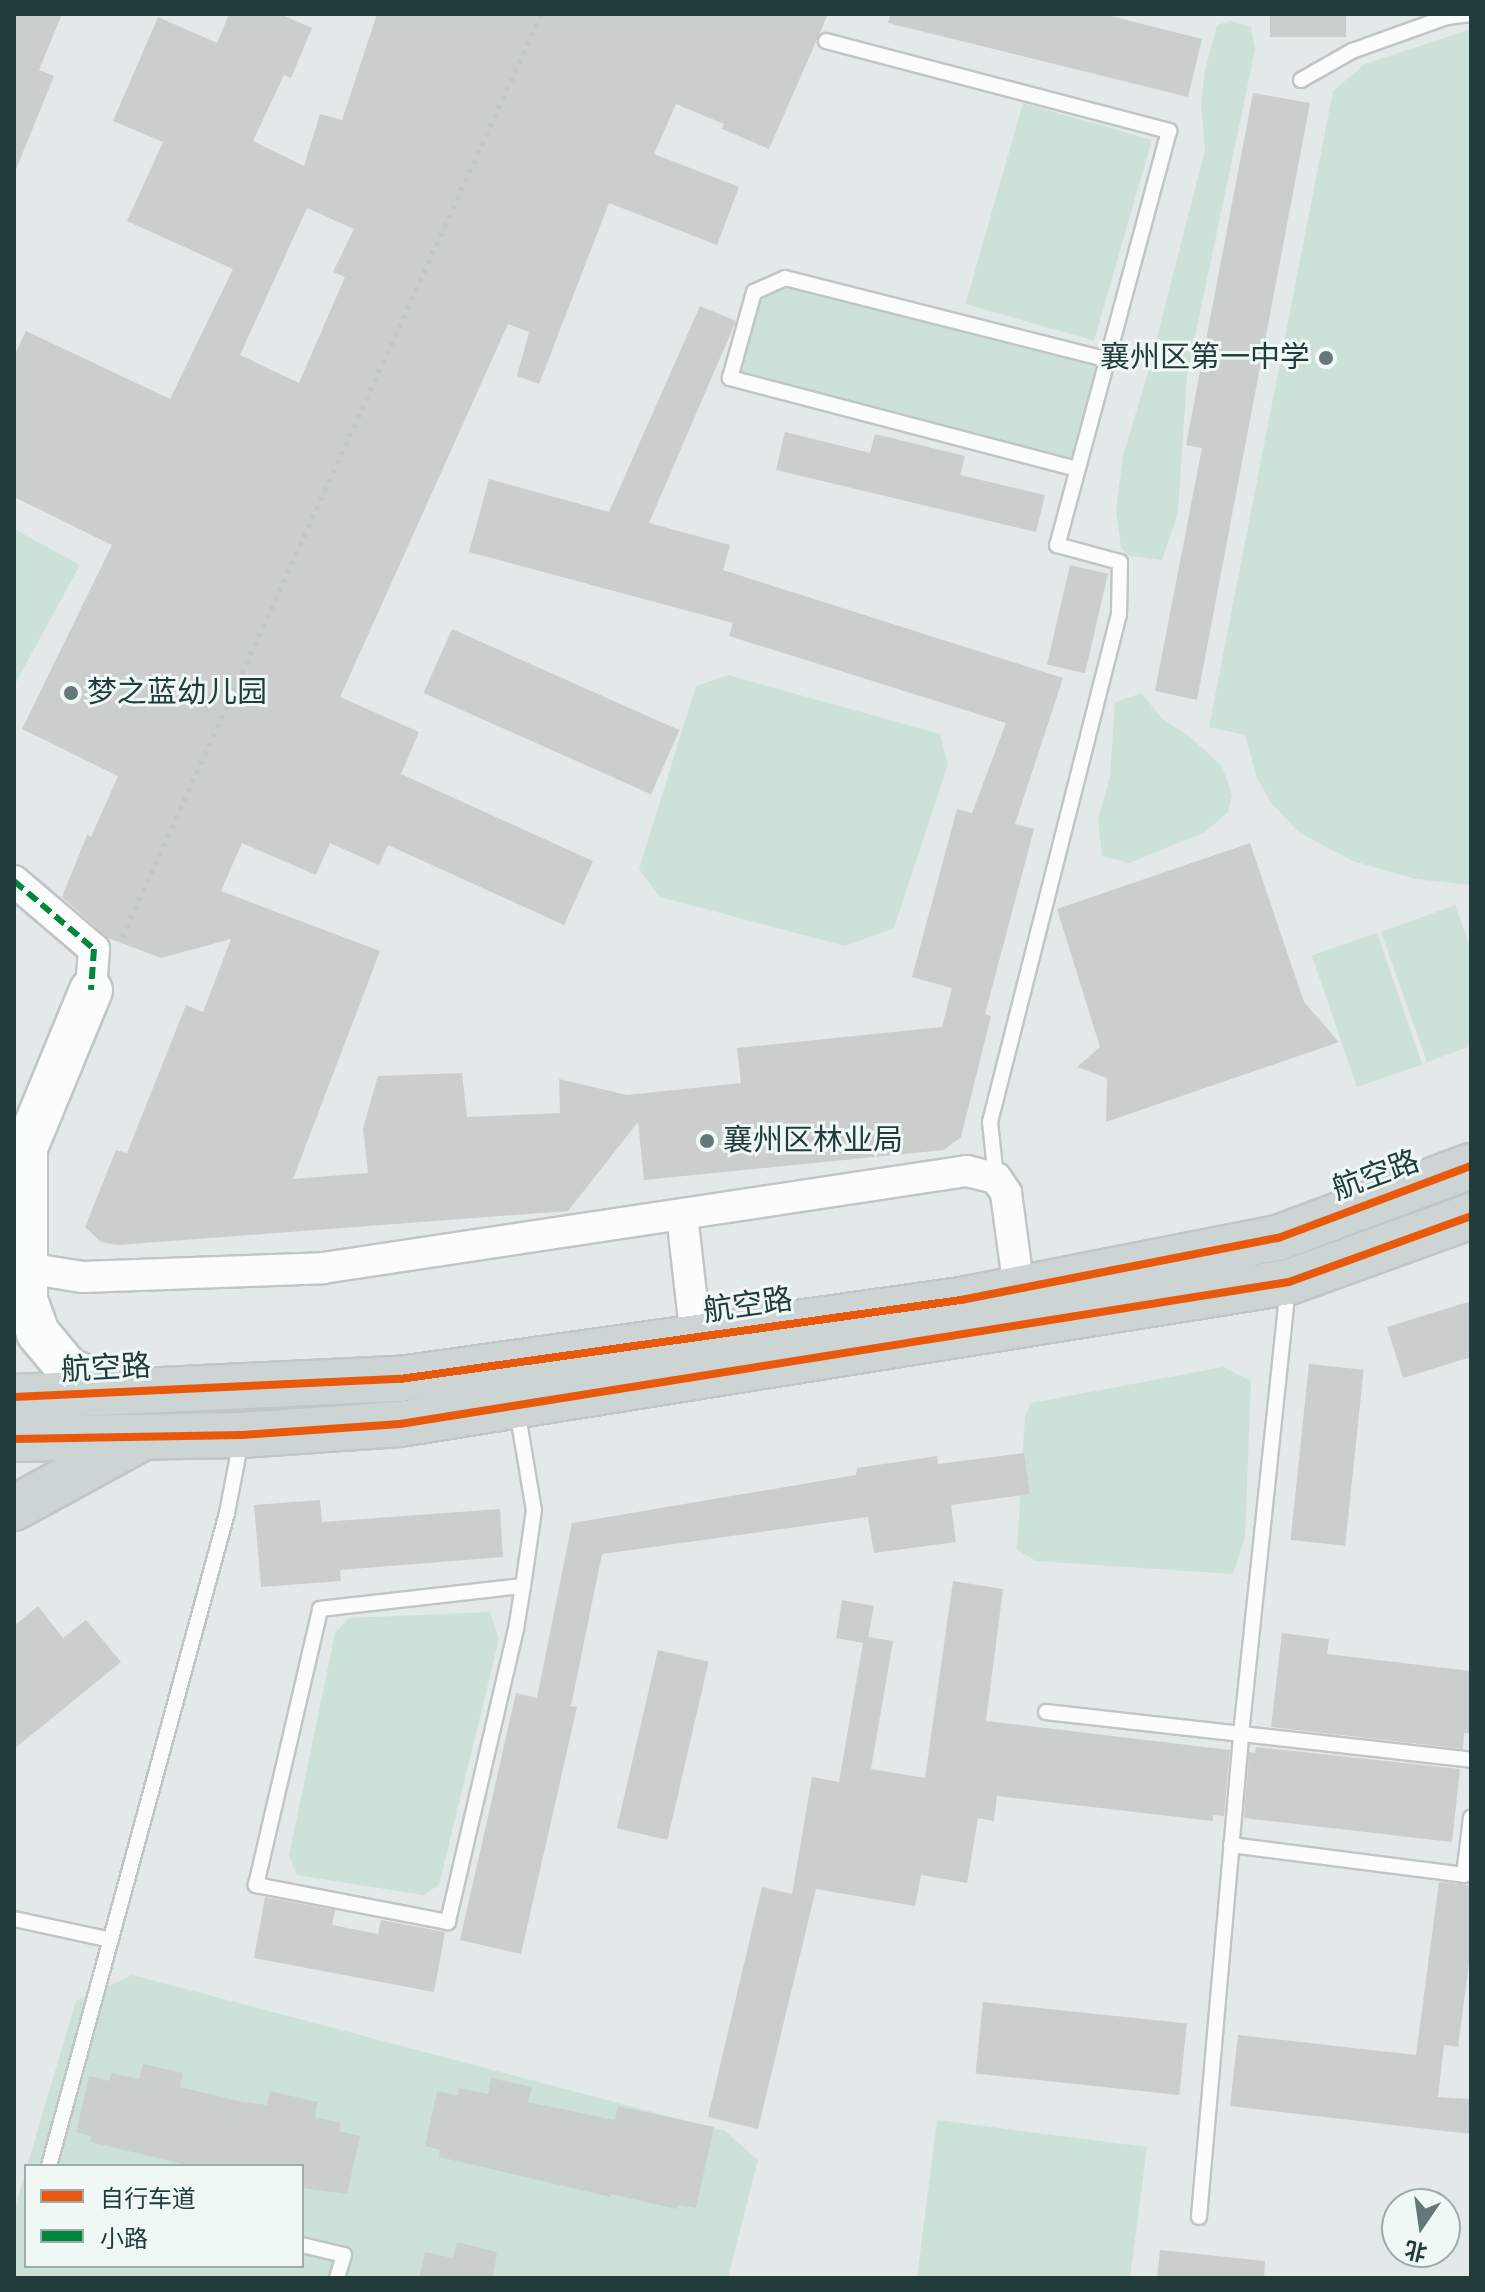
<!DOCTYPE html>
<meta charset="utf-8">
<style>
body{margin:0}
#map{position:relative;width:1485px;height:2292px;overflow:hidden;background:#e3e8e8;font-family:"Sofia Sans Condensed","Noto Sans SC",sans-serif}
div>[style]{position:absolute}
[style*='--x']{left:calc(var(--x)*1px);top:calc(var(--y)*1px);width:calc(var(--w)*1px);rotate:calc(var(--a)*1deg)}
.green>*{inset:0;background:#cce2d8;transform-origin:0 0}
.building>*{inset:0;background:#cacfce;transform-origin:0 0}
.path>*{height:5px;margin-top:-2.5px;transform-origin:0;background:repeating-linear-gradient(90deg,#c0c8c7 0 4px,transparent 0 10px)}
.roads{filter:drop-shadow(2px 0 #c0c5c5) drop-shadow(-2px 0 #c0c5c5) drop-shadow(0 2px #c0c5c5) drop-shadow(0 -2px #c0c5c5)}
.lane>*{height:14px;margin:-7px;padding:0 7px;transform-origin:7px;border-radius:7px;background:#fbfcfc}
.street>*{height:30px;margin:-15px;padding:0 15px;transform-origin:15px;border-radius:15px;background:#fbfcfc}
.secondary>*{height:42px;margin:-21px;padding:0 21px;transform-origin:21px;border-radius:21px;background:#fbfcfc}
.primary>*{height:44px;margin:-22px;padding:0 22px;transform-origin:22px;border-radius:22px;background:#cdd4d4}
.quiet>*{height:6px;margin-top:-3px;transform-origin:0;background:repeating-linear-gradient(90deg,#00873e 0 12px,transparent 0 18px)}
.cycleway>*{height:8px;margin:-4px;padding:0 4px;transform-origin:4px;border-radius:4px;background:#e8590c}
.dots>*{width:22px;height:22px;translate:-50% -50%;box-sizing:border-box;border:4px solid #f0f8f6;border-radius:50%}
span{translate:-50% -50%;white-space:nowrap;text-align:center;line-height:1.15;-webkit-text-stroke:6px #f0f8f6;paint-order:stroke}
.poi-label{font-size:30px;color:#213c3b}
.right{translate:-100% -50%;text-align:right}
.left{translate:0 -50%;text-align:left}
.street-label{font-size:30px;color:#213c3b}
.frame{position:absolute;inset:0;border:16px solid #213c3b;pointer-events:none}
.legend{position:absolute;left:24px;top:2164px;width:280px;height:104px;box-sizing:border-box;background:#f0f8f6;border:2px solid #9dadab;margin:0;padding:10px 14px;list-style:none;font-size:24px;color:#213c3b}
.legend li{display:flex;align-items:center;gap:16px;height:40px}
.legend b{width:40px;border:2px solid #9dadab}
.north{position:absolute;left:1381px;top:2188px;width:80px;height:80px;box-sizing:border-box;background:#f0f8f6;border:2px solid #9dadab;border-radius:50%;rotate:193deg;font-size:22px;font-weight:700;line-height:32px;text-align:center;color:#213c3b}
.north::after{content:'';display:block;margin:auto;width:28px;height:36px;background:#657878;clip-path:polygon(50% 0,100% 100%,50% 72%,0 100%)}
</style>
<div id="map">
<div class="green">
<div style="clip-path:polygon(1230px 21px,1251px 27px,1255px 50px,1187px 375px,1178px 513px,1162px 560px,1130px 556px,1121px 548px,1116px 510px,1123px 456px,1147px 376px,1205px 150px,1201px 105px,1205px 70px,1217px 25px)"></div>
<div style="clip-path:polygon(1471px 29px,1471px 885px,1416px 879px,1353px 861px,1300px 833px,1272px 804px,1257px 778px,1245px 735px,1209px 727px,1333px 91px,1365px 64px)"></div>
<div style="left:1023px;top:103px;width:134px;height:209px;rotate:16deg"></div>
<div style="clip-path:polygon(785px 278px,1104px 359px,1077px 469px,730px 378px,754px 292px)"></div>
<div style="clip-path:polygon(14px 529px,80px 565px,14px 686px)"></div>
<div style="clip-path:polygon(728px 675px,940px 734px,948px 764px,894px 928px,845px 946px,660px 897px,639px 869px,696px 686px)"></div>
<div style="clip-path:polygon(1142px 693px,1161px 718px,1189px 736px,1222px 766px,1232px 795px,1228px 812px,1205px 832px,1129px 863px,1102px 856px,1098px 820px,1110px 776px,1115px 702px)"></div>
<div style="clip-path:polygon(1455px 905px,1471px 949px,1471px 1046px,1427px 1062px,1381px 932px)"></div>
<div style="left:1377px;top:933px;width:139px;height:69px;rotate:71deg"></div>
<div style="clip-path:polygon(1223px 1367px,1251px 1381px,1245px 1537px,1233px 1574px,1036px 1561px,1017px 1550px,1025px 1416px,1031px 1403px)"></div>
<div style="clip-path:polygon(490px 1612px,499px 1639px,439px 1885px,423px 1895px,297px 1875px,289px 1856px,335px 1633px,349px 1618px)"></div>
<div style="clip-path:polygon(132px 1975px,725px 2131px,758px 2160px,728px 2278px,14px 2278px,14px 2211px,26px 2170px,26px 2266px,302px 2266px,302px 2166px,27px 2166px,76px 2001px)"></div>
<div style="clip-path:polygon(937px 2120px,1147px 2147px,1130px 2278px,917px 2278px)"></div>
</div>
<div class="building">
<div style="clip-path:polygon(14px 14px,62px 14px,39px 70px,54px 76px,15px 172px)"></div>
<div style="clip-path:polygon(evenodd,229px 14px,280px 14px,312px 28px,291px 78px,284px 75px,253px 141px,304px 166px,320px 114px,342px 120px,377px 14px,828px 14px,769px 149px,722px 129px,724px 124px,676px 104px,654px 154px,739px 187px,717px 245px,609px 203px,539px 384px,517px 376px,529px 332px,508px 324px,340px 697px,419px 732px,401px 774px,593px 861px,564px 925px,388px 845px,379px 865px,330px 843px,316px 875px,242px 843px,221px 891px,380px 951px,293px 1179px,368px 1173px,363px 1128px,378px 1076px,462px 1073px,467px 1117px,560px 1113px,559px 1079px,627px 1095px,741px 1083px,737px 1048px,942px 1027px,952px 988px,912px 977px,957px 809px,972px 813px,1006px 723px,729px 636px,733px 623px,469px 552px,489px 479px,609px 512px,700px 306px,736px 321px,649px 523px,730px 545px,723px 570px,1063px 678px,1015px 824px,1034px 829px,985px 1014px,991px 1016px,961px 1137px,944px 1150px,644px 1180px,638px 1122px,568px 1211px,117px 1245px,101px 1242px,85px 1227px,116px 1150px,127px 1153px,186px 1005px,203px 1012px,231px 939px,161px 958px,108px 938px,62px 897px,87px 835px,91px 837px,118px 776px,22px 729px,112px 545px,14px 497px,14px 356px,26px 331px,170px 399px,233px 269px,127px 221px,163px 142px,113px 121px,158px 17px,217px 43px,229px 14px,307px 208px,354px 229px,333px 272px,345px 277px,299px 383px,240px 355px,307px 208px)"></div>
<div style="clip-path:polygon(890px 14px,1103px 14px,1202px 39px,1188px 97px,888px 23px)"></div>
<div style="left:1270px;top:14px;width:76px;height:23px"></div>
<div style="clip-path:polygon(1253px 93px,1310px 103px,1197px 700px,1155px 691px,1202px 448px,1186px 445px)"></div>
<div style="clip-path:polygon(785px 432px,870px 453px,875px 434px,965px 456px,960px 475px,1045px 495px,1036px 532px,776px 470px)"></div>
<div style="left:1070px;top:565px;width:39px;height:102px;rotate:13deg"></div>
<div style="left:452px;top:629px;width:249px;height:70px;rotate:24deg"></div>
<div style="clip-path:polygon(1250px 843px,1304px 1002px,1339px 1042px,1106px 1122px,1107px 1078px,1077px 1067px,1100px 1047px,1057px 909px)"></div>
<div style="clip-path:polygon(1471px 1301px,1471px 1357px,1403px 1378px,1387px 1327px)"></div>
<div style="left:1309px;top:1364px;width:55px;height:177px;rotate:6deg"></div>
<div style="clip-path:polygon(1024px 1453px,1030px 1494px,951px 1505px,956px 1542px,874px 1553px,868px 1517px,602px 1554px,571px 1706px,577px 1707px,521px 1954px,460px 1940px,516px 1693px,537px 1698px,572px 1523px,856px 1475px,857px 1468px,937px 1456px,938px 1464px)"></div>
<div style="clip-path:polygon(320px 1500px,322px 1522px,500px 1509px,503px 1557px,340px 1570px,341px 1581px,261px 1587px,254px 1505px)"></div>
<div style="clip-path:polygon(953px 1581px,1003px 1589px,986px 1721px,1230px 1750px,1224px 1816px,1213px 1815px,1213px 1821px,997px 1796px,994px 1821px,978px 1818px,967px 1883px,921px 1875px,915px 1906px,816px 1889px,758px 2129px,708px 2117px,762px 1887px,792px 1894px,812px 1777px,839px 1782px,863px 1643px,836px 1638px,842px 1600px,874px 1606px,868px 1637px,893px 1641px,871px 1769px,925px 1778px)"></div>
<div style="clip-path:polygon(38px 1606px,63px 1638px,86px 1620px,121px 1662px,14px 1749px,14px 1626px)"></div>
<div style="clip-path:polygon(1282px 1633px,1329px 1639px,1327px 1654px,1471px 1671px,1471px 1734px,1464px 1733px,1463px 1749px,1271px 1727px)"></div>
<div style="left:658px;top:1650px;width:52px;height:183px;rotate:13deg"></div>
<div style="clip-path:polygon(1256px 1747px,1460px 1769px,1452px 1842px,1244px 1818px,1249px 1752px,1255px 1753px)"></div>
<div style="clip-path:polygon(1439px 1882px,1471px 1885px,1471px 1948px,1458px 2047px,1444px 2045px,1438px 2097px,1471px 2099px,1471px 2134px,1230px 2106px,1238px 2035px,1416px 2055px)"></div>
<div style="clip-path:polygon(265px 1897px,335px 1910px,332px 1925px,378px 1934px,381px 1920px,445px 1932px,434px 1992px,254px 1958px)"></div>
<div style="left:983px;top:2002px;width:205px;height:72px;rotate:6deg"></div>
<div style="clip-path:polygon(143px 2064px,183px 2073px,180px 2087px,239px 2101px,267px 2105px,270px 2091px,318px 2102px,315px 2117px,341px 2123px,339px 2131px,360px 2136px,347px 2194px,302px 2188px,302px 2166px,191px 2166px,90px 2142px,91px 2136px,76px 2132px,89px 2076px,110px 2081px,111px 2073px,139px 2079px)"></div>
<div style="clip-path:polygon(491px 2078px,532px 2087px,528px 2102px,615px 2120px,618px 2106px,714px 2127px,696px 2208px,678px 2205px,676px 2209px,611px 2194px,611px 2197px,439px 2157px,440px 2150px,425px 2146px,437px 2091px,458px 2095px,459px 2088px,488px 2094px)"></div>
<div style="clip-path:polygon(457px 2242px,497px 2252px,493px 2278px,419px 2278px,425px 2252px,453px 2258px)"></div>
<div style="clip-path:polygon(1160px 2250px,1265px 2261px,1264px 2278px,1157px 2278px)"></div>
</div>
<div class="path">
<div style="--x:122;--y:937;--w:1014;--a:-65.58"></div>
</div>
<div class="roads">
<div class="lane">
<div style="--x:826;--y:41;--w:355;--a:14.7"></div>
<div style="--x:1169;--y:131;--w:429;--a:105.1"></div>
<div style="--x:1057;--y:545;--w:65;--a:15.1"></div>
<div style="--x:1120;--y:562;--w:52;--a:91.1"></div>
<div style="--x:1119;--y:614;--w:524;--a:104.25"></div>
<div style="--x:990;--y:1122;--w:56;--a:83.9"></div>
<div style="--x:1301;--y:80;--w:59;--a:-29.6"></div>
<div style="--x:1352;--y:51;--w:101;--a:-19.7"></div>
<div style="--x:1447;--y:17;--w:24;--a:-7"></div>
<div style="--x:1077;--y:469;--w:359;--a:-165.3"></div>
<div style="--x:730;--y:378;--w:89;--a:-74.4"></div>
<div style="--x:754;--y:292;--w:34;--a:-24"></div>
<div style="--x:785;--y:278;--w:329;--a:14.2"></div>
<div style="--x:517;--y:1410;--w:101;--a:80.4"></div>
<div style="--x:534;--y:1510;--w:77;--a:98.2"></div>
<div style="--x:523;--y:1586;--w:44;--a:99.2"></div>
<div style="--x:516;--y:1629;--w:301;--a:103.1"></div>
<div style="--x:448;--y:1922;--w:196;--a:-169.1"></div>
<div style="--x:256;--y:1885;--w:283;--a:-76.9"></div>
<div style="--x:320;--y:1609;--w:204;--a:-6.5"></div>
<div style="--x:1046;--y:1712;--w:428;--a:6.4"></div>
<div style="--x:1231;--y:1845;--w:235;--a:7.3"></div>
<div style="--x:1464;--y:1875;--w:58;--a:-83.1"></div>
<div style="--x:14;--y:1919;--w:99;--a:12.2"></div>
<div style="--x:49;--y:2166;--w:677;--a:-74.75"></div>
<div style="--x:227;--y:1513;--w:74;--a:-79.1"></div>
<div style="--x:1199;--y:2217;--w:485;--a:-85"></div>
<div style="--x:1241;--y:1734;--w:449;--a:-84"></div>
<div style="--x:302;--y:2245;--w:43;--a:13.4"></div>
<div style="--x:344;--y:2255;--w:24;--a:107"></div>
</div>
<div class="street">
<div style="--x:14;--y:881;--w:105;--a:40.4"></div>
<div style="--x:94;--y:949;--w:41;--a:94.2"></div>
<div style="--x:682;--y:1215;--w:124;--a:83.5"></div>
<div style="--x:14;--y:1266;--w:70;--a:9.1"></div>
<div style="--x:83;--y:1277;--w:240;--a:-2.1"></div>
<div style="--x:323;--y:1268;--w:651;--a:-8.57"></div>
<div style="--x:967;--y:1171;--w:30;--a:14"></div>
<div style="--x:996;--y:1178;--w:18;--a:56"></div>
<div style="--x:1006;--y:1193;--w:97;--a:82.3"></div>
</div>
<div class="secondary">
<div style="--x:26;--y:1153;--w:147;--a:90"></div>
<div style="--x:26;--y:1300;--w:35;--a:70"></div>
<div style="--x:38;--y:1333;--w:47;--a:50.2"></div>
<div style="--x:68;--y:1369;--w:60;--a:22.7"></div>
<div style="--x:14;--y:1177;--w:202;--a:-67.6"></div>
</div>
<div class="primary">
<div style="--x:14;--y:1397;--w:386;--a:-2.7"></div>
<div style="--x:400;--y:1379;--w:567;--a:-8.02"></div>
<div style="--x:961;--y:1300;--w:323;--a:-11.1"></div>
<div style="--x:1278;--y:1238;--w:206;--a:-20.5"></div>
<div style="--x:14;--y:1439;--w:228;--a:-1"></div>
<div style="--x:242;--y:1435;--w:158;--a:-4"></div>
<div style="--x:400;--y:1424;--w:900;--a:-9.08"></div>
<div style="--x:1289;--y:1282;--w:194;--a:-19.9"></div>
<div style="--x:14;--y:1508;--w:141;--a:-28.7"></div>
</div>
</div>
<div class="quiet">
<div style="--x:14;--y:881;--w:105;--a:40.4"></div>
<div style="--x:94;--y:949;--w:41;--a:94.2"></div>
</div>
<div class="cycleway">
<div style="--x:14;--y:1397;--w:386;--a:-2.7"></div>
<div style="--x:400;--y:1379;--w:567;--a:-8.02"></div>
<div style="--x:961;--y:1300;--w:323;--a:-11.1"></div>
<div style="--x:1278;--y:1238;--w:206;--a:-20.5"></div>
<div style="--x:14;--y:1439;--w:228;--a:-1"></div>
<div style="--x:242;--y:1435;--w:158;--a:-4"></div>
<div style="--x:400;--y:1424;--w:900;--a:-9.08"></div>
<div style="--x:1289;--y:1282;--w:194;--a:-19.9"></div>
</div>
<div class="dots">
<div style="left:1326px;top:358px;background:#657878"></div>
<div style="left:71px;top:693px;background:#657878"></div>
<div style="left:707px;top:1141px;background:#657878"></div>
</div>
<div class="poi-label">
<span class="right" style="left:1310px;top:358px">襄州区第一中学</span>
<span class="left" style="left:87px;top:693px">梦之蓝幼儿园</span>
<span class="left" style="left:723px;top:1141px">襄州区林业局</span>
</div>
<div class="street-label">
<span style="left:1376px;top:1176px;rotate:-20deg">航空路</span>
<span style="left:748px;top:1306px;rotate:-8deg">航空路</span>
<span style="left:106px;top:1369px;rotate:-3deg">航空路</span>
</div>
<div class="frame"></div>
<ul class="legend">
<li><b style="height:10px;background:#e8590c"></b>自行车道</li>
<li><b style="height:10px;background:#00873e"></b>小路</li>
</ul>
<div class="north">北</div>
</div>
